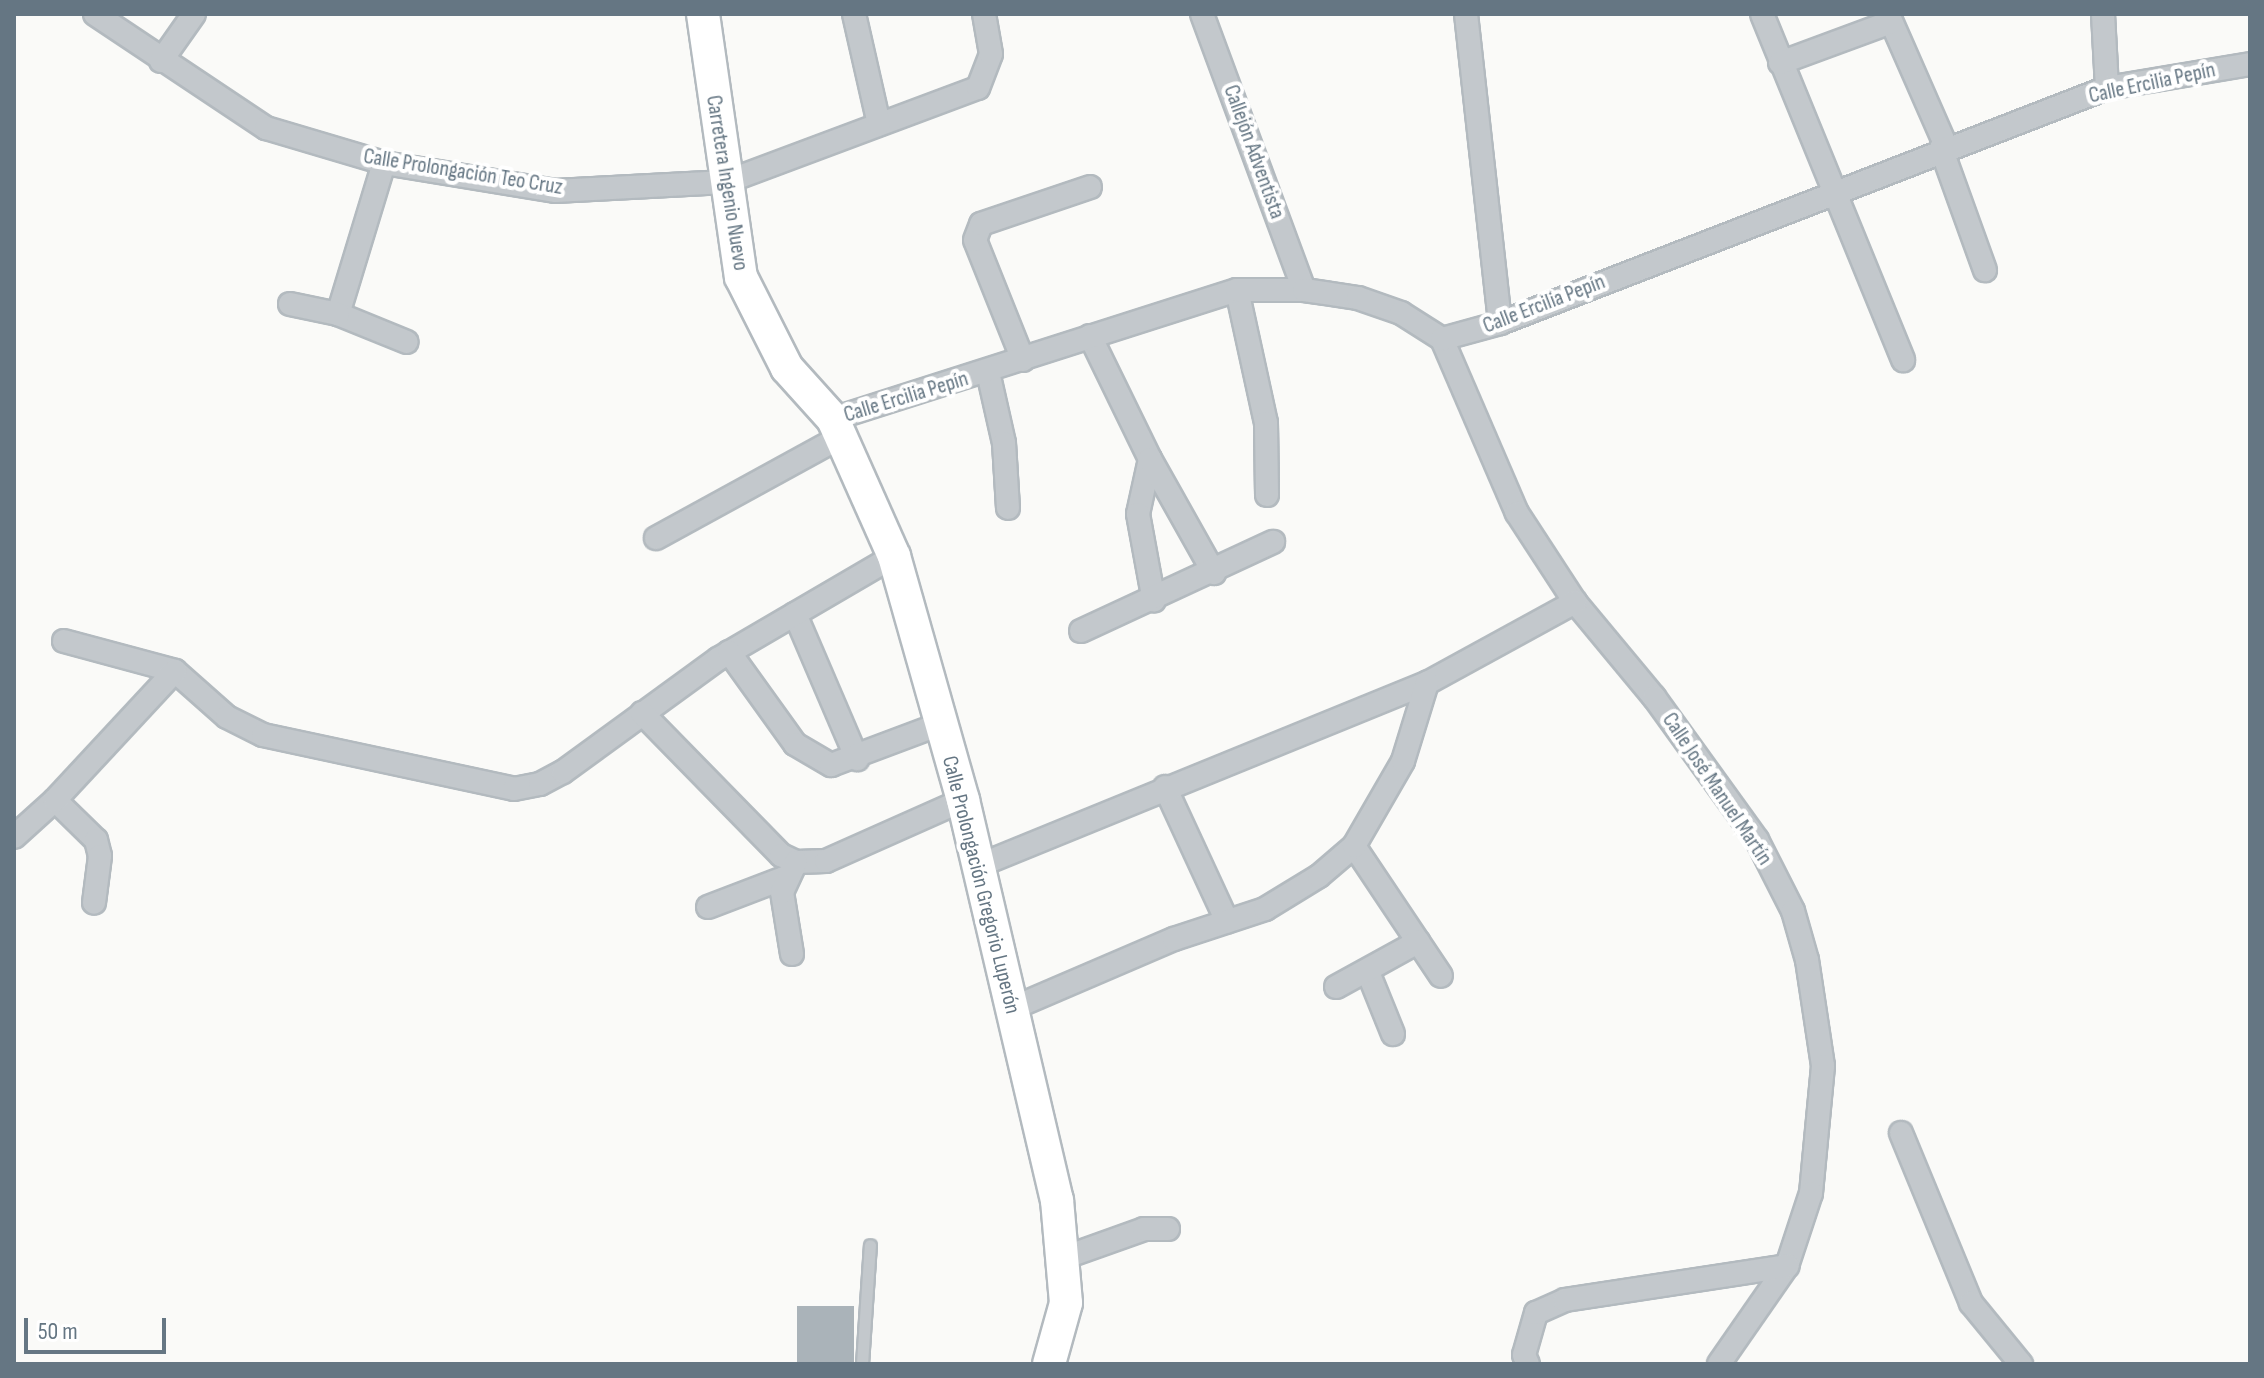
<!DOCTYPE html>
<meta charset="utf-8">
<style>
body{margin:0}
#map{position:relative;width:2264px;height:1378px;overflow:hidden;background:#fafaf8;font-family:"Sofia Sans Condensed",sans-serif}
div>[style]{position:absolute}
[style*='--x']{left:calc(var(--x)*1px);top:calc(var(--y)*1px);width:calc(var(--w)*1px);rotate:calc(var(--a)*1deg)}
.building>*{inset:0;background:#aab3b9;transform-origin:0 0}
.roads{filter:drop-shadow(2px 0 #b3babf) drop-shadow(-2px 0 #b3babf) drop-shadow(0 2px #b3babf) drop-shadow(0 -2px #b3babf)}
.lane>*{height:11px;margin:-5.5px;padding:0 5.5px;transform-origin:5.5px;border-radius:5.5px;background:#c3c8cc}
.street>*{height:22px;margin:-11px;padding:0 11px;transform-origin:11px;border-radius:11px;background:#c3c8cc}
.secondary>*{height:32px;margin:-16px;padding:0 16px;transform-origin:16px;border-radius:16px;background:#fff}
span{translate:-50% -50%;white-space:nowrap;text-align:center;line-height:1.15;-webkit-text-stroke:8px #fff;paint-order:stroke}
.street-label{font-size:22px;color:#657683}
.frame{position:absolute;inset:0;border:16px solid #657683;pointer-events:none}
.scale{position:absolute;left:24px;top:1318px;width:142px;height:36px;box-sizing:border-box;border:4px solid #657683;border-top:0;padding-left:10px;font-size:24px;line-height:28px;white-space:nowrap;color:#657683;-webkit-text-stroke:6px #fff;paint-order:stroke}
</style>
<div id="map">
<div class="building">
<div style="left:854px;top:1306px;width:58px;height:57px;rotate:90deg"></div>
</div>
<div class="roads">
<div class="lane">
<div style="--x:862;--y:1364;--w:119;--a:-86.2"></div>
</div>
<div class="street">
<div style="--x:95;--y:14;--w:206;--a:33.7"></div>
<div style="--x:266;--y:128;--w:123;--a:16.5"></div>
<div style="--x:384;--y:163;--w:173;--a:9.3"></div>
<div style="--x:555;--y:191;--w:171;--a:-3"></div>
<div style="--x:726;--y:182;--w:269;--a:-20.5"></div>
<div style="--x:978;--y:88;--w:36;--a:-69"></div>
<div style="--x:991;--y:54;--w:41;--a:-99.9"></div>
<div style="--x:854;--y:14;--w:113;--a:77.2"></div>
<div style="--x:1202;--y:14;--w:294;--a:69.7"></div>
<div style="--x:1466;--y:14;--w:311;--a:83.7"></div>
<div style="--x:1762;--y:14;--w:374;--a:67.8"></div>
<div style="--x:1888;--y:14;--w:144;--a:66.3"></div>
<div style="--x:2103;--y:14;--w:74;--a:86.9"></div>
<div style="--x:161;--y:61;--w:57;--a:-54.9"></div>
<div style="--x:1780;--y:63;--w:118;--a:-20.3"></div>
<div style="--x:1941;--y:148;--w:130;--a:70.2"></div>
<div style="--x:384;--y:163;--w:158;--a:106.9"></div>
<div style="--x:338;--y:314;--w:74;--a:22.1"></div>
<div style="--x:1237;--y:290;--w:136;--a:77.7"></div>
<div style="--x:1266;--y:423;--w:72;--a:89.2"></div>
<div style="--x:290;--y:304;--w:49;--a:11.8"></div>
<div style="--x:1090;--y:336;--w:137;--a:64"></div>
<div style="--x:1150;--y:459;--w:56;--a:102.3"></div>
<div style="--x:1138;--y:514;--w:88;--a:79.6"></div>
<div style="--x:1442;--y:339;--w:189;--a:66.7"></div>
<div style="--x:1517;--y:513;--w:106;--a:56.9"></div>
<div style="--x:1575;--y:602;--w:124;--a:50.3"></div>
<div style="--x:1654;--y:697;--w:176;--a:54.2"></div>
<div style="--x:1757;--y:840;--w:80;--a:63.1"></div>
<div style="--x:1793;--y:911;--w:51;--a:74.1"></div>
<div style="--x:1807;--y:960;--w:107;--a:81.4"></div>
<div style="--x:1823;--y:1066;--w:128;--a:95.4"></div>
<div style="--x:1811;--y:1193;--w:77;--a:108.2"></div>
<div style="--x:1787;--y:1266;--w:119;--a:124.8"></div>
<div style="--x:1023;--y:360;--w:129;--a:-111.8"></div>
<div style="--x:975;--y:240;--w:17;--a:-69"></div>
<div style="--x:981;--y:224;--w:115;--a:-18.7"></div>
<div style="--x:988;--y:372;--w:73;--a:77.3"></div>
<div style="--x:1004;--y:443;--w:65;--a:86.5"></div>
<div style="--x:833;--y:419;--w:424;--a:-17.7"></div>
<div style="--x:1237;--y:290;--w:67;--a:0"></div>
<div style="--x:1304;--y:290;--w:55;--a:8.4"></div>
<div style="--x:1358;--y:298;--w:46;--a:19.2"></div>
<div style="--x:1401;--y:313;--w:49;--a:32.4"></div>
<div style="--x:1442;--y:339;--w:60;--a:-15.4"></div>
<div style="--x:1500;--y:323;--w:651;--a:-21.16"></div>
<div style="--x:2107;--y:88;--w:145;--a:-9.5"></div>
<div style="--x:1150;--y:459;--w:131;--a:60.7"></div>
<div style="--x:656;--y:538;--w:212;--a:-28.7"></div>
<div style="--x:795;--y:614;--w:158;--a:66.8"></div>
<div style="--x:1081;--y:631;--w:212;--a:-24.9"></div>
<div style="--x:64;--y:641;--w:115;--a:15.1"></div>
<div style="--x:175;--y:671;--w:69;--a:41.5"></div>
<div style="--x:227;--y:717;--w:40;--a:26.6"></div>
<div style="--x:263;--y:735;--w:257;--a:12.1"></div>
<div style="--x:514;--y:789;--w:26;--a:-11"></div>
<div style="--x:540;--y:784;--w:26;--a:-28"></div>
<div style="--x:563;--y:772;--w:192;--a:-36.1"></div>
<div style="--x:718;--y:659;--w:204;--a:-30.3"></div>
<div style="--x:729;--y:652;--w:113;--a:54.3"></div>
<div style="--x:795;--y:744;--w:42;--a:30.3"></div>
<div style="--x:831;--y:765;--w:116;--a:-20.6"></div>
<div style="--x:642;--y:713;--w:199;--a:45.6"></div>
<div style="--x:781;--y:855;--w:17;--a:25"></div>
<div style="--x:796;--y:862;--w:30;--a:-2"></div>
<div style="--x:826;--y:861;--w:150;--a:-24"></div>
<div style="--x:1165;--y:787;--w:148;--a:65.2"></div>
<div style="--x:55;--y:800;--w:57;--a:44.3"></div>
<div style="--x:96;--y:840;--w:16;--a:76"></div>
<div style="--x:100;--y:856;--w:47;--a:97.3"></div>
<div style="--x:14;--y:837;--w:55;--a:-42.1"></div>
<div style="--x:55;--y:800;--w:176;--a:-47.1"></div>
<div style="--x:1354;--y:846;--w:156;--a:56.2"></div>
<div style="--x:978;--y:866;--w:485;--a:-22.2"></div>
<div style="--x:1427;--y:683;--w:169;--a:-28.7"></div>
<div style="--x:708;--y:907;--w:84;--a:-21"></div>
<div style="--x:792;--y:954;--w:63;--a:-99.2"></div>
<div style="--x:782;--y:892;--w:33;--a:-65"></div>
<div style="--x:1368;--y:972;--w:67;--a:68"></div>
<div style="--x:1336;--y:987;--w:94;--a:-28.8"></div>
<div style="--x:1013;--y:1008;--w:175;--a:-23.2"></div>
<div style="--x:1174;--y:939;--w:96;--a:-18.2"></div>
<div style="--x:1265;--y:909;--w:63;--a:-31.4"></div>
<div style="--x:1319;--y:876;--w:46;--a:-40.6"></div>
<div style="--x:1354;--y:846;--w:98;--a:-60"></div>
<div style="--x:1403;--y:761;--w:82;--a:-72.9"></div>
<div style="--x:1901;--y:1133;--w:184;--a:67.6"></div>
<div style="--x:1971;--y:1303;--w:79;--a:50.7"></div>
<div style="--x:1066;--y:1257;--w:83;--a:-19.7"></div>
<div style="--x:1144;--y:1229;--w:24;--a:0"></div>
<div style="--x:1528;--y:1364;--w:10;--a:-114"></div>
<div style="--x:1524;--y:1355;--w:44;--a:-74.1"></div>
<div style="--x:1536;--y:1313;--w:32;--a:-24"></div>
<div style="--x:1565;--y:1300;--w:225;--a:-8.7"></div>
</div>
<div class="secondary">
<div style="--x:703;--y:14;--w:266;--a:81.8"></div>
<div style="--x:741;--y:277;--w:102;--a:63.2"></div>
<div style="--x:787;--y:368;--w:69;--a:48"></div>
<div style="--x:833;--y:419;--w:150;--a:66"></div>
<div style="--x:894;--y:556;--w:254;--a:74.2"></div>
<div style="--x:963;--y:800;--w:411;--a:76.8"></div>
<div style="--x:1057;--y:1200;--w:103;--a:85"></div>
<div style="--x:1066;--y:1303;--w:63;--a:105.6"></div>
</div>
</div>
<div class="street-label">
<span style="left:2152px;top:83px;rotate:-12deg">Calle Ercilia Pepín</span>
<span style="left:1254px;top:152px;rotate:70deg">Callejón Adventista</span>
<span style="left:463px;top:172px;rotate:9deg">Calle Prolongación Teo Cruz</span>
<span style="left:727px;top:183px;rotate:81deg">Carretera Ingenio Nuevo</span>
<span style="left:1544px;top:304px;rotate:-21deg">Calle Ercilia Pepín</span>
<span style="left:906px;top:397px;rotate:-17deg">Calle Ercilia Pepín</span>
<span style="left:1717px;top:789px;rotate:56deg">Calle José Manuel Martín</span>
<span style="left:981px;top:885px;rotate:76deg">Calle Prolongación Gregorio Luperón</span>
</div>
<div class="frame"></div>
<div class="scale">50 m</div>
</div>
